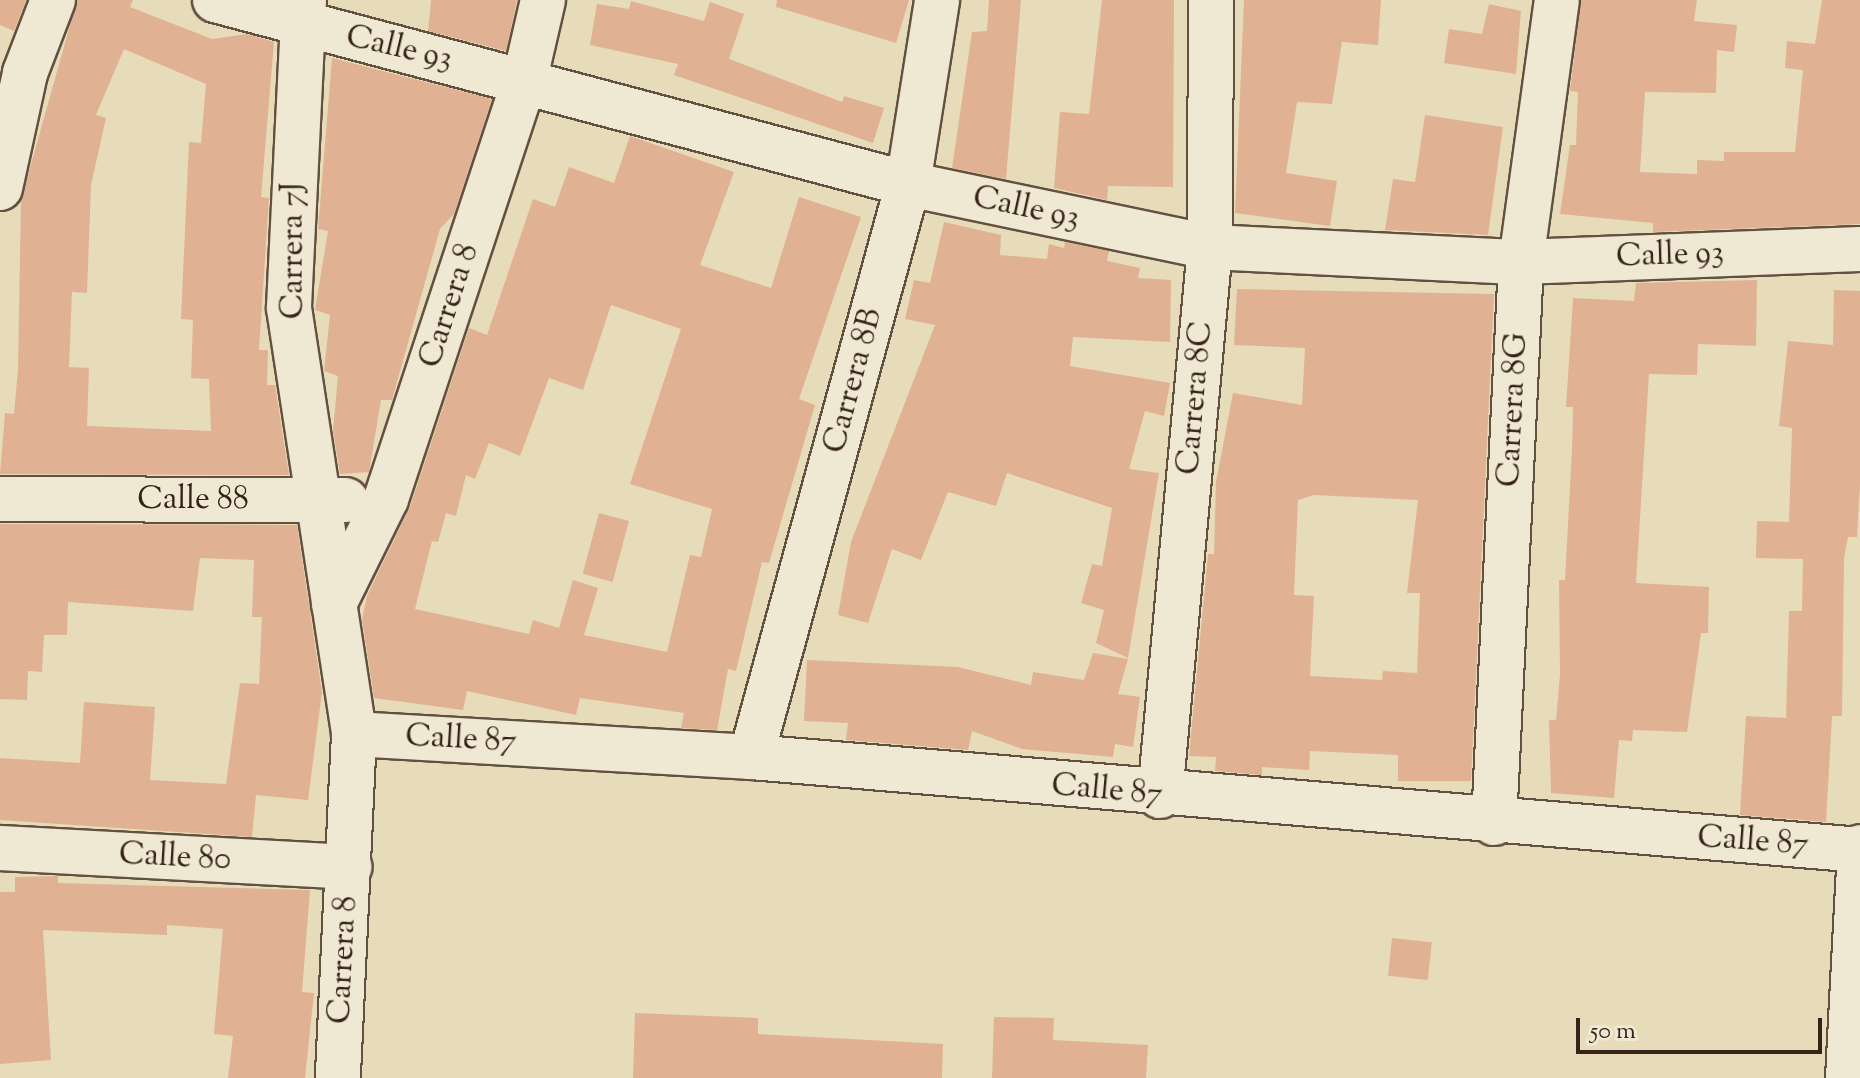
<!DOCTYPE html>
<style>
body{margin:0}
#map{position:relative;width:1860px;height:1078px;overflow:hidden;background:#e6dcb9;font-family:"Sorts Mill Goudy",serif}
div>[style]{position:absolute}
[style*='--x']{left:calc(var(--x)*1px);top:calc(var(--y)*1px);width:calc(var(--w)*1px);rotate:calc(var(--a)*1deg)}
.building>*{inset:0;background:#e1b194;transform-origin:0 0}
.roads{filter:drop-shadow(2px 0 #625040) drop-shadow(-2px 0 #625040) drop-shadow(0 2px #625040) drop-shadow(0 -2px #625040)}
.minor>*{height:44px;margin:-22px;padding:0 22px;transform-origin:22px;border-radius:22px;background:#efe8d2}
span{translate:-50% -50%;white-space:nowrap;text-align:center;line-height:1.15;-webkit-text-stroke:8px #efe8d2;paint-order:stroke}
.street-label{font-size:32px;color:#362218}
.scale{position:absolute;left:1576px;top:1018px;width:246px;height:36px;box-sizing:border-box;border:4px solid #362218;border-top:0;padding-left:10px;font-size:24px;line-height:28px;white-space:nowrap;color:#362218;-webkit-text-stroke:6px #efe8d2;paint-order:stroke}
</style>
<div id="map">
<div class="building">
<div style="clip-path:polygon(0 0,26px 0,14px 31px,0 25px)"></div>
<div style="clip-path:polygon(evenodd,77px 0,133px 0,130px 7px,212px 39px,247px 34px,274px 42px,261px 197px,269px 198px,259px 350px,268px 350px,267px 385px,275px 385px,289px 475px,0 474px,5px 413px,14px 414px,18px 369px,21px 200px,77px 0,124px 49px,206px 84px,201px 143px,189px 142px,181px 319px,193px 320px,191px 378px,209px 379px,211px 431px,87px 426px,89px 368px,69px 367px,72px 292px,87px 293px,91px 185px,106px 118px,96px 115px,124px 49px)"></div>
<div style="clip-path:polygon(431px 0,517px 0,506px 51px,428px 31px)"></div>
<div style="clip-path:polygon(777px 0,909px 0,896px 43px,776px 7px)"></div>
<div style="clip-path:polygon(989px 0,1021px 0,1006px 179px,952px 168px,972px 32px,987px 31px)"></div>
<div style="clip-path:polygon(1102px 0,1174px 0,1173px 187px,1108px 186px,1107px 200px,1054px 188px,1060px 112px,1089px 114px)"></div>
<div style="clip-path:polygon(1244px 0,1381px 0,1378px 45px,1342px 42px,1332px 104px,1297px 102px,1286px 173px,1337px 181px,1330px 226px,1235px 213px)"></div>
<div style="clip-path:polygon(1581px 0,1697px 0,1694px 21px,1737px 25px,1734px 52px,1717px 50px,1716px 93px,1645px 92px,1640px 172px,1697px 174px,1697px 160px,1724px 161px,1724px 152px,1795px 152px,1803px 70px,1785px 68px,1787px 41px,1815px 44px,1822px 0,1860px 0,1860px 224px,1653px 232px,1653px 223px,1560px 214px,1570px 145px,1576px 145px,1578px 92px,1570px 91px)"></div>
<div style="clip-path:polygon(631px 1px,704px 21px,710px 2px,744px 14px,729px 59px,842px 102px,844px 96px,884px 108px,873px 143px,674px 75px,678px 64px,590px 45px,597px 4px,629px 9px)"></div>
<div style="clip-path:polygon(1489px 4px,1521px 11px,1516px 74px,1444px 63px,1449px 29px,1482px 34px)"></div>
<div style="clip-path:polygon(332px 58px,492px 99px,454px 214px,440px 229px,392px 400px,381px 400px,369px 472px,340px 474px,333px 430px,338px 376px,324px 371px,330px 315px,315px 310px,328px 231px,318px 229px)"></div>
<div style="clip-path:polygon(1425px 115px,1503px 127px,1488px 235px,1385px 230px,1393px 179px,1415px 182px)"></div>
<div style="clip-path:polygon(evenodd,630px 136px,734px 172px,700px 265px,771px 288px,799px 197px,861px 217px,799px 399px,815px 405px,769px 563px,762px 562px,736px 671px,728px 669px,717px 730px,681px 728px,684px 713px,580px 698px,576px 715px,467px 691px,463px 710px,374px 698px,362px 619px,367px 596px,410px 507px,469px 328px,487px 335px,533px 199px,555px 207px,569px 167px,614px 183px,630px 136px,611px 305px,681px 329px,630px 484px,712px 509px,701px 557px,690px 555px,667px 652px,584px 635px,598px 588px,573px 580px,559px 628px,533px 620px,529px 634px,415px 609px,432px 541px,438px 542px,446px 513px,456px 516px,466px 475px,475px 479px,489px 443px,520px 456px,549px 378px,583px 390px,611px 305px)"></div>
<div style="clip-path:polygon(944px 222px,1001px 235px,1000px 255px,1047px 259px,1049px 244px,1064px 248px,1065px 242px,1109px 251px,1107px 261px,1140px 268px,1138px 278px,1171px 280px,1170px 342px,1073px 337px,1070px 366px,1170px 383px,1164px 416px,1145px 411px,1129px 469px,1159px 473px,1128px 658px,1096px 643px,1104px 610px,1081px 603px,1092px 564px,1102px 566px,1112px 508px,1007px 473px,996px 506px,948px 492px,921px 560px,892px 549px,868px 623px,838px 615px,851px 542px,935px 325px,905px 319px,914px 280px,930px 283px)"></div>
<div style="clip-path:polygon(1757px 280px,1756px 346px,1698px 344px,1697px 375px,1649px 374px,1636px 583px,1709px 587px,1708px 633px,1701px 633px,1687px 732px,1633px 730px,1632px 741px,1619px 740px,1614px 798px,1551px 793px,1549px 720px,1556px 720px,1560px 675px,1559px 580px,1565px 580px,1572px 450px,1573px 407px,1566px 407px,1573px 298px,1634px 301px,1636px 283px)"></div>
<div style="clip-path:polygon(evenodd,1237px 289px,1494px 294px,1471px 781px,1398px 781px,1398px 755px,1310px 751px,1309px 770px,1262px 767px,1262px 775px,1215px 771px,1216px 757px,1189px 756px,1208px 554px,1214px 554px,1216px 482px,1233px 393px,1302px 405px,1305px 348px,1234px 345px,1237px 289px,1314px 495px,1418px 500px,1407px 593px,1420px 593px,1417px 673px,1383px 671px,1382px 680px,1310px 676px,1314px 596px,1294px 595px,1298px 500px,1314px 495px)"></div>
<div style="clip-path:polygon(1834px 290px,1860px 291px,1860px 484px,1857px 537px,1848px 537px,1844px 558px,1842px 716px,1832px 716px,1826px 822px,1740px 815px,1746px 716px,1786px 718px,1789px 611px,1802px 611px,1803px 559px,1756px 558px,1757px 521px,1789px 522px,1792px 428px,1779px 426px,1788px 341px,1833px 345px)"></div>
<div style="left:599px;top:513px;width:31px;height:63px;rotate:15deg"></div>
<div style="clip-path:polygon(0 524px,297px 525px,322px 692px,308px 800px,256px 795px,252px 837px,0 820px,0 758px,80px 763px,84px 702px,155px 707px,150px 780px,226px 784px,240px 683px,259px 684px,262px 617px,252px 617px,254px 560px,200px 558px,193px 611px,68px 602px,67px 635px,44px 635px,42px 672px,28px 671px,27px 700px,0 699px)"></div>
<div style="clip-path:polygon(1093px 653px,1128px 659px,1118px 694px,1140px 697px,1133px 747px,1115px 744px,1113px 757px,1022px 749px,972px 731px,968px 750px,846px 740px,848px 723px,804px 721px,807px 660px,958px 667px,1031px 685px,1033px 672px,1084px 680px)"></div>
<div style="clip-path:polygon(58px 876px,58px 883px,310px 890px,302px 992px,314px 993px,305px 1078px,228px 1078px,233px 1036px,214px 1034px,223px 929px,167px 925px,167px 935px,43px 930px,51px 1060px,0 1064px,0 892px,15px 892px,15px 877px)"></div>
<div style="left:1392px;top:938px;width:40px;height:38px;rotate:6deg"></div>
<div style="clip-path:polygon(635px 1013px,758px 1018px,758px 1034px,943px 1044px,942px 1078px,633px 1078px)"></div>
<div style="clip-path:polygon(994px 1017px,1054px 1018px,1053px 1040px,1148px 1045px,1146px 1078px,992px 1078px)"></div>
</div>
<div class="roads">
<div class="minor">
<div style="--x:215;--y:0;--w:717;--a:14.87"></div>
<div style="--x:908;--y:184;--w:309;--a:11.8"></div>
<div style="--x:1210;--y:247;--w:311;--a:2.8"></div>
<div style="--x:1521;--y:262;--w:339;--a:-2.2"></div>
<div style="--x:304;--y:0;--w:308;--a:92.8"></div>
<div style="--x:289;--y:308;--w:431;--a:81.3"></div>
<div style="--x:354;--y:734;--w:344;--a:92.7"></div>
<div style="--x:0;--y:188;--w:118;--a:-77.7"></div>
<div style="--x:25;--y:73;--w:78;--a:-69"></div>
<div style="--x:0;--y:499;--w:346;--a:0.2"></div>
<div style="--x:334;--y:604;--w:117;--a:-63.7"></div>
<div style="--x:386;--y:499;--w:443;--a:-71.7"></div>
<div style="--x:525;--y:78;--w:80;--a:-77"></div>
<div style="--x:354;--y:734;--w:398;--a:3.3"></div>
<div style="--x:751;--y:757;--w:1113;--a:4.79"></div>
<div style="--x:751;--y:757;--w:594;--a:-74.68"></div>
<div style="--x:908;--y:184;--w:186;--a:-81"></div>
<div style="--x:1160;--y:796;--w:551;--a:-84.8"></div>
<div style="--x:1210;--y:247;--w:247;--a:-89.8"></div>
<div style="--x:1494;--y:823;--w:562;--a:-87.24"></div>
<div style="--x:1521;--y:262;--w:264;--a:-82.2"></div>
<div style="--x:0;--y:848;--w:350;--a:3.1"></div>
<div style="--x:1848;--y:1078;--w:231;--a:-87"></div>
</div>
</div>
<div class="street-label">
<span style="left:399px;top:49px;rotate:13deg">Calle 93</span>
<span style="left:1026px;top:209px;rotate:12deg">Calle 93</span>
<span style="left:294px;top:251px;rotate:-90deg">Carrera 7J</span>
<span style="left:1670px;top:256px;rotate:-2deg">Calle 93</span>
<span style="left:450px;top:306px;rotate:-72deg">Carrera 8</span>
<span style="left:854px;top:381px;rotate:-75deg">Carrera 8B</span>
<span style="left:1196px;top:398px;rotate:-85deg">Carrera 8C</span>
<span style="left:1514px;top:410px;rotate:-87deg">Carrera 8G</span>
<span style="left:193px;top:500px">Calle 88</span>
<span style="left:461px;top:740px;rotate:3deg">Calle 87</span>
<span style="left:1107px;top:791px;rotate:5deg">Calle 87</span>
<span style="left:1753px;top:842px;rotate:4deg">Calle 87</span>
<span style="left:175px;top:858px;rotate:3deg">Calle 80</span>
<span style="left:344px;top:960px;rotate:-87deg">Carrera 8</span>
</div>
<div class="scale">50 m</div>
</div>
